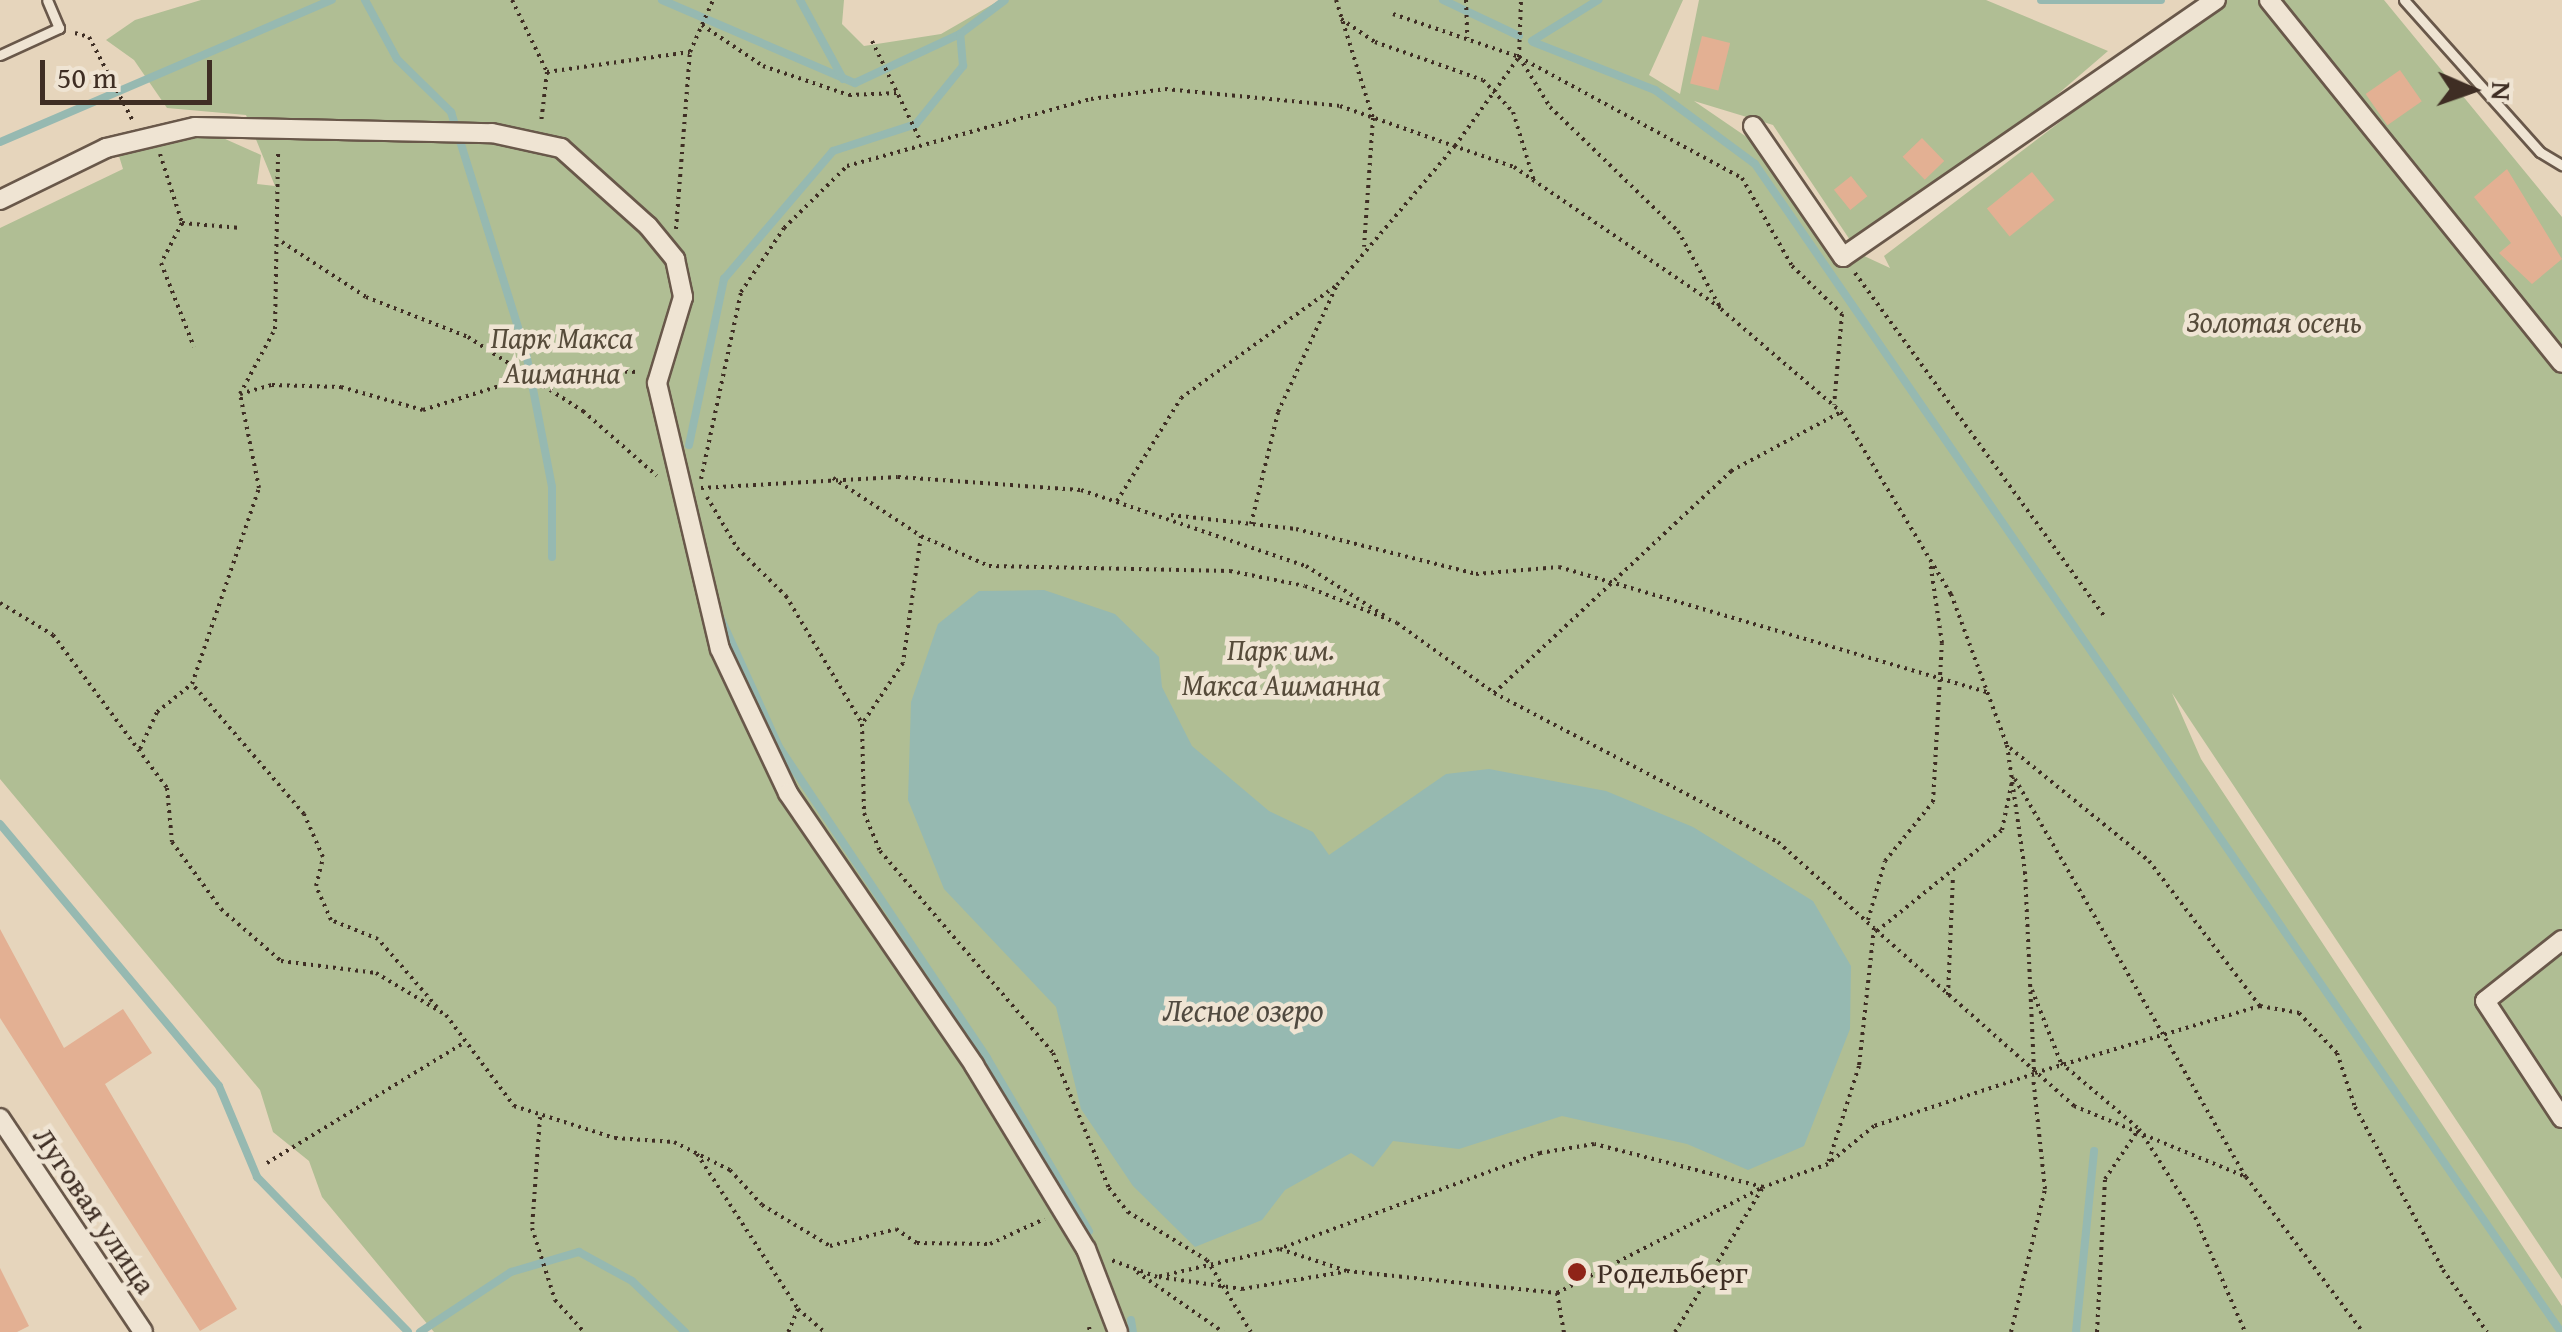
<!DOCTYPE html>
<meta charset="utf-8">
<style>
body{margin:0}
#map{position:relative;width:2562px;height:1332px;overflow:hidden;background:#e6d5bc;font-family:"Gentium Book Plus",serif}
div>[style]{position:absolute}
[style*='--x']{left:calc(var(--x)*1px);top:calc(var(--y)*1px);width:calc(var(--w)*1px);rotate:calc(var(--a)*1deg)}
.green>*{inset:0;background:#b0be94}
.water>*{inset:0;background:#96b9b1}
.stream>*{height:8px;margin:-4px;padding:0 4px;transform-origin:4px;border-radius:4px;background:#96b9b1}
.building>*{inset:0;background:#e3b093;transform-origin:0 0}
.path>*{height:4px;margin-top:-2px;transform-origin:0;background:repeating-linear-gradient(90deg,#3f2e24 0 2.5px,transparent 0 7.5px)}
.roads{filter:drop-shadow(2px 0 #69584a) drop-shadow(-2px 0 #69584a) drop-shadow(0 2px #69584a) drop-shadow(0 -2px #69584a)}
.lane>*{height:9px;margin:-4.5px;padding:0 4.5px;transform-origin:4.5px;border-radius:4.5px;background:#efe4d3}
.street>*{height:18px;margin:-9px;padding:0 9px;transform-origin:9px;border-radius:9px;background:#efe4d3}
.dots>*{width:28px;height:28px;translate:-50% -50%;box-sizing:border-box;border:5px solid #efe4d3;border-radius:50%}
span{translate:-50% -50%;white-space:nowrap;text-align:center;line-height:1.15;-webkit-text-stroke:9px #efe4d3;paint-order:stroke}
.park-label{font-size:30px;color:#564b3a;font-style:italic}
.street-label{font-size:30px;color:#3f2e24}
.poi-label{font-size:30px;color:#3f2e24}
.left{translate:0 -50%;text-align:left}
.water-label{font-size:32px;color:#504a40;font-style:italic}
.north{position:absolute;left:2422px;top:40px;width:100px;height:100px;-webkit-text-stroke:8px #efe4d3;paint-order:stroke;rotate:92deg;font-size:28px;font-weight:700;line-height:40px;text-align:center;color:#3f2e24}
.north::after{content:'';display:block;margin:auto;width:35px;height:45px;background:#3f2e24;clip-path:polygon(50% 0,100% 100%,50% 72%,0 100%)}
.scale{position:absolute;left:40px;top:60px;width:172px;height:45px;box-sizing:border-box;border:5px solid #3f2e24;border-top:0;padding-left:12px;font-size:30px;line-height:35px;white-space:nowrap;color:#3f2e24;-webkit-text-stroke:8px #efe4d3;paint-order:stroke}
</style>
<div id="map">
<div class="green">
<div style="clip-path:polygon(201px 0,844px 0,842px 24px,864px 46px,941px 34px,1000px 0,1683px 0,1649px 75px,1680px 94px,1699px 0,1986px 0,2108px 51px,1982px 159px,1852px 243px,1773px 125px,1694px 101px,1773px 155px,1836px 243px,1890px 268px,1884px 256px,2220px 0,2384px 0,2562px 217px,2562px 1279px,2172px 693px,2201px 759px,2562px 1306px,2562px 1332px,434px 1332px,322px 1197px,309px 1161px,273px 1132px,260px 1090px,0 779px,0 228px,123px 169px,119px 156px,214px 134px,261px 155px,257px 184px,275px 186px,246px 115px,167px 108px,134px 60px,106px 40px,135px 20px)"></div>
</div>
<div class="water">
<div style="clip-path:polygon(1044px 590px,1115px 614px,1159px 657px,1162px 687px,1192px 746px,1269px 811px,1313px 832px,1329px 855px,1446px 774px,1489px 769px,1606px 791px,1693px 827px,1813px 901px,1851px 966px,1850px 1029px,1804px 1146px,1748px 1170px,1687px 1144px,1562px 1116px,1459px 1149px,1393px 1141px,1373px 1167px,1351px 1153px,1285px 1190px,1262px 1220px,1195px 1247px,1133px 1186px,1081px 1109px,1056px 1007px,944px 889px,908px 800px,911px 702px,938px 624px,979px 591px)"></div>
</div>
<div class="stream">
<div style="--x:365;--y:0;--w:67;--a:61.5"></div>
<div style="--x:397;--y:59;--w:76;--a:44.5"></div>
<div style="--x:451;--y:112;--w:252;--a:72.7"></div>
<div style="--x:526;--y:353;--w:136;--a:79"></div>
<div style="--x:552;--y:487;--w:70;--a:90"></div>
<div style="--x:662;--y:0;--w:210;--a:23.3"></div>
<div style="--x:855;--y:83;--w:116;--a:-25"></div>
<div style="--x:960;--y:34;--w:56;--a:-37.1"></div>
<div style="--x:800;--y:0;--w:90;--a:61.4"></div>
<div style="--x:1443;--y:0;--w:84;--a:25.3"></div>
<div style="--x:2041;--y:0;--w:120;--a:0"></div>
<div style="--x:1532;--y:41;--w:78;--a:-31.8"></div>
<div style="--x:1533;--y:42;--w:131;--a:21.5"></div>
<div style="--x:1655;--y:90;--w:124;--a:36.5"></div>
<div style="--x:1755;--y:164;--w:1419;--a:55.39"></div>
<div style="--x:0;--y:142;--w:361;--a:-23.2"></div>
<div style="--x:689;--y:445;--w:170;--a:-78.1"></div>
<div style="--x:724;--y:279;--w:168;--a:-49.6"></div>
<div style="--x:833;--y:151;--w:87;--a:-18"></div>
<div style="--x:916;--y:124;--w:75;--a:-51"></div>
<div style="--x:963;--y:66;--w:32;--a:-95"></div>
<div style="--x:721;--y:619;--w:141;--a:65.6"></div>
<div style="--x:779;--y:747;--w:374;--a:56.2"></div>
<div style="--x:987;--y:1058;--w:201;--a:59.5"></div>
<div style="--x:0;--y:824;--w:341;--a:50.1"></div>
<div style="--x:219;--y:1086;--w:99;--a:67.3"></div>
<div style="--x:257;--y:1177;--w:216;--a:45.7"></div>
<div style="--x:1131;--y:1320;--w:12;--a:81"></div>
<div style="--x:420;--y:1332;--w:109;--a:-33.4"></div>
<div style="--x:511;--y:1272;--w:71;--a:-16.4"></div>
<div style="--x:579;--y:1252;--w:60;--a:28.7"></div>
<div style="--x:632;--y:1281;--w:74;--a:43.9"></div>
<div style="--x:2076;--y:1332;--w:182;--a:-84.3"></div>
</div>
<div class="building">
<div style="left:1702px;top:36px;width:29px;height:49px;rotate:14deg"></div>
<div style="left:2400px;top:70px;width:38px;height:42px;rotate:55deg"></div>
<div style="left:1922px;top:138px;width:32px;height:27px;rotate:46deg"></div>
<div style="clip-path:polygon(2507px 169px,2562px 259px,2532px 284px,2499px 253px,2511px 243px,2474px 197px)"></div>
<div style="left:2032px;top:172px;width:36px;height:58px;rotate:51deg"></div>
<div style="left:1851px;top:176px;width:26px;height:22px;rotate:51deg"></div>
<div style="clip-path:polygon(0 929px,64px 1048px,123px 1009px,152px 1053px,105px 1084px,237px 1309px,200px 1331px,0 1018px)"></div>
<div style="clip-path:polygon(0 1268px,29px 1326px,17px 1332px,0 1332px)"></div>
</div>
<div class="path">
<div style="--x:512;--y:0;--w:80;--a:64.1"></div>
<div style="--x:547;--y:72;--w:51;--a:96.7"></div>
<div style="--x:1336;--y:0;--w:124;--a:72.6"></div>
<div style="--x:1373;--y:118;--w:129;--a:94"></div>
<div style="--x:1466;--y:0;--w:38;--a:88"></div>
<div style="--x:1393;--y:14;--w:133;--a:18.8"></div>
<div style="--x:1519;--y:57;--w:254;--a:28.5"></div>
<div style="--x:1742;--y:178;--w:101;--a:60.4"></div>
<div style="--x:1792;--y:266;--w:69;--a:43.8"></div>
<div style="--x:1842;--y:314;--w:91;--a:95"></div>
<div style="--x:1341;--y:19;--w:41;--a:34.1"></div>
<div style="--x:1375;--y:42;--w:114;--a:19.4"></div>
<div style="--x:1483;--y:80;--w:44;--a:46.8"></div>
<div style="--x:1513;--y:112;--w:75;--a:73"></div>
<div style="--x:702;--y:25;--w:73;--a:33.9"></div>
<div style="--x:763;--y:66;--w:91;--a:18.6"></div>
<div style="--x:849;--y:95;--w:49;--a:-2.3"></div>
<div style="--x:75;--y:33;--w:15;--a:16"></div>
<div style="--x:89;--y:37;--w:95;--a:62.4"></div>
<div style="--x:872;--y:41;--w:110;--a:64.1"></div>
<div style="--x:1519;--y:57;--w:59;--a:58.2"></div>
<div style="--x:1550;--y:107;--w:178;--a:44.1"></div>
<div style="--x:1678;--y:231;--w:89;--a:61.1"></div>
<div style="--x:1721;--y:309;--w:158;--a:40.6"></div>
<div style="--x:1841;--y:412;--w:213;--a:58.9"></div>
<div style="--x:1951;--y:594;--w:161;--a:69.7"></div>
<div style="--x:2007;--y:745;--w:128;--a:81.9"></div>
<div style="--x:2025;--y:872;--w:202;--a:87.4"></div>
<div style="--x:2034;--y:1074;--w:168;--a:162"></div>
<div style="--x:1874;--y:1126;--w:57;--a:140.7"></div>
<div style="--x:547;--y:72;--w:144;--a:-8"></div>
<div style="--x:160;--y:154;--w:72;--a:72.3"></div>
<div style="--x:182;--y:223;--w:45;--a:117.7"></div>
<div style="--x:161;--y:263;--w:90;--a:68.6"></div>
<div style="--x:182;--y:223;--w:59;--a:4.8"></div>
<div style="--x:676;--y:229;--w:178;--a:-85.5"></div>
<div style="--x:690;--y:52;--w:57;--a:-66.1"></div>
<div style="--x:282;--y:242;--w:100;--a:33.2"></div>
<div style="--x:366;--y:297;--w:110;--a:21.4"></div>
<div style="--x:468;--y:337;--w:137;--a:32.8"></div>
<div style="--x:583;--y:411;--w:98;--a:41.3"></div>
<div style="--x:1855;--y:273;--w:425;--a:54"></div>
<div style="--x:240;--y:394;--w:74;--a:-61.7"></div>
<div style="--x:275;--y:329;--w:180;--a:-89"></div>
<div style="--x:833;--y:478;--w:105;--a:33.4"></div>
<div style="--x:921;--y:536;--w:74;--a:23.8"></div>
<div style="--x:989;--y:566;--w:241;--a:1.2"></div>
<div style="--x:1230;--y:571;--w:76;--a:11.3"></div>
<div style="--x:1305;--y:586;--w:99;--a:21.9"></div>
<div style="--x:1397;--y:623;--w:120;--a:35.8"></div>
<div style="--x:1494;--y:693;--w:321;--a:27.7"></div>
<div style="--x:1778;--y:842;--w:129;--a:41.9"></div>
<div style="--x:1874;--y:928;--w:139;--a:96.2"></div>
<div style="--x:1859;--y:1066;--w:103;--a:107.6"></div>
<div style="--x:1828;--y:1164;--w:69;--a:160.5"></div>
<div style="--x:1763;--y:1187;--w:174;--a:-165.7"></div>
<div style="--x:1594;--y:1144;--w:55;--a:170.5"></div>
<div style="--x:1540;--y:1153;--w:278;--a:159.8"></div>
<div style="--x:1279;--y:1249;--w:125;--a:167.1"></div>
<div style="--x:1157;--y:1277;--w:49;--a:-159.7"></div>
<div style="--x:701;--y:479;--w:191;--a:-77.9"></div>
<div style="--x:741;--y:292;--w:77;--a:-56.1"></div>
<div style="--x:784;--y:228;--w:88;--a:-44.5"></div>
<div style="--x:847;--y:166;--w:253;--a:-15.4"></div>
<div style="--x:1091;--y:99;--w:75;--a:-7.7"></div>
<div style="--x:1165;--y:89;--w:176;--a:5.5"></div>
<div style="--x:1340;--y:106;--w:184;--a:19.3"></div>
<div style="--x:1514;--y:167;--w:250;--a:34.3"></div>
<div style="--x:701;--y:488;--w:197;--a:-3.2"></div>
<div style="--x:898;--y:477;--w:183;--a:4.1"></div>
<div style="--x:1081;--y:490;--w:237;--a:18.7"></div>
<div style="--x:1306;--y:566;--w:97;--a:32.4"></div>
<div style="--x:707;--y:497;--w:59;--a:59.5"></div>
<div style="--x:737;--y:548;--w:69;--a:44.4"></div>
<div style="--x:786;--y:596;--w:147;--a:59.2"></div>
<div style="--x:1117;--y:501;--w:121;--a:-58.1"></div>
<div style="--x:1181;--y:398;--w:193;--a:-35.9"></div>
<div style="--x:1337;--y:285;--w:182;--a:-49.7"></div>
<div style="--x:1455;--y:146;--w:110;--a:-54.3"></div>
<div style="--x:1519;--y:57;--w:57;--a:-88"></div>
<div style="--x:1171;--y:515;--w:126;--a:6.4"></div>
<div style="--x:1296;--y:529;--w:186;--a:14"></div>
<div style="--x:1476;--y:574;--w:83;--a:-4.8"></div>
<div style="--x:1559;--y:567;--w:448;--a:16.3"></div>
<div style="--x:1251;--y:524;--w:115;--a:-76.4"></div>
<div style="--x:1278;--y:412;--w:140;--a:-65.1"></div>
<div style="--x:921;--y:536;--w:128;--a:98.1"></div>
<div style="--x:903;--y:663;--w:73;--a:123.9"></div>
<div style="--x:862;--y:724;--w:89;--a:88.7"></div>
<div style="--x:864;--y:813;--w:41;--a:67.2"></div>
<div style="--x:880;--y:851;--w:266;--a:49.4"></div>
<div style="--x:1053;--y:1053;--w:146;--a:67.5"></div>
<div style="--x:1109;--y:1188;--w:31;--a:52"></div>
<div style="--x:1128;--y:1212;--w:92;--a:31.3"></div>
<div style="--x:1207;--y:1260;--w:84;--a:58.6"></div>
<div style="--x:0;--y:603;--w:62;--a:31.1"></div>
<div style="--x:53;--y:635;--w:191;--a:53.3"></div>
<div style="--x:167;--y:788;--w:54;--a:84.7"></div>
<div style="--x:172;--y:842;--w:83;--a:53.8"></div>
<div style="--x:221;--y:909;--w:79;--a:40.9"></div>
<div style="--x:281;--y:961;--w:96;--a:7.2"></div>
<div style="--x:376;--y:973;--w:82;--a:31"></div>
<div style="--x:446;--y:1015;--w:114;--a:53.2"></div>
<div style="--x:514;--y:1106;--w:106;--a:17.6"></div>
<div style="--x:615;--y:1138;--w:59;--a:3.9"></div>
<div style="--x:674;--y:1142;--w:63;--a:26.6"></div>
<div style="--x:730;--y:1170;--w:47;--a:47.6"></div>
<div style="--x:762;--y:1205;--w:79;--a:31.1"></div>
<div style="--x:830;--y:1246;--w:68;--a:-14.4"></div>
<div style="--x:896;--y:1229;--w:25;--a:34"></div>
<div style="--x:917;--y:1243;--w:73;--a:0.8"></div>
<div style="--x:990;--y:1244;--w:60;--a:-24.8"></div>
<div style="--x:1494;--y:693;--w:325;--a:-43.1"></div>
<div style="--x:1731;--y:471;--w:125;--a:-28.2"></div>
<div style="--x:2010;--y:748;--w:179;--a:39.1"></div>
<div style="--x:2149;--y:861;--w:183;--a:52.6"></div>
<div style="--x:2260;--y:1006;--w:40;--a:10"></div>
<div style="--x:2299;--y:1013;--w:55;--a:46.5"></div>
<div style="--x:2337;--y:1053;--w:57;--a:71.6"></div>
<div style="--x:2355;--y:1107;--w:185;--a:61.6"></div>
<div style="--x:2443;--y:1270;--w:76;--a:54.6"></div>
<div style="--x:140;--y:749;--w:41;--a:-65.3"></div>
<div style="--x:157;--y:712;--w:45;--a:-38.7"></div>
<div style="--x:2015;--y:779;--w:460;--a:59.9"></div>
<div style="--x:1868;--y:920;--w:61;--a:-73.9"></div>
<div style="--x:1885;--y:861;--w:76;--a:-50.9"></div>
<div style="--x:1933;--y:802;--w:159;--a:-86.8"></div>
<div style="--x:1942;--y:643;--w:82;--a:-98.4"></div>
<div style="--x:1876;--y:930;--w:265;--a:41.6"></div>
<div style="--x:2074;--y:1106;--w:186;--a:22.4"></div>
<div style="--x:2246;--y:1177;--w:194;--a:53"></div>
<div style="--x:1877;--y:931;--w:161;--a:-38.9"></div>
<div style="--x:2002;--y:830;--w:54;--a:-78.3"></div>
<div style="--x:2032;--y:990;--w:79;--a:68.3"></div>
<div style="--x:2061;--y:1063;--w:102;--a:40.2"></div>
<div style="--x:2139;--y:1129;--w:104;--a:57.5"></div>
<div style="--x:2195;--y:1217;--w:125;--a:66.5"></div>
<div style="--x:1948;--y:995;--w:120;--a:-87.6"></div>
<div style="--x:437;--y:1007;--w:90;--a:-130.9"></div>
<div style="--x:378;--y:939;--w:51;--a:-158"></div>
<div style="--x:331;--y:920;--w:37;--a:-114"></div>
<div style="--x:316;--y:886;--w:30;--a:-76"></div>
<div style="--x:323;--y:857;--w:47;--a:-113.8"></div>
<div style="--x:304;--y:814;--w:172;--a:-130.7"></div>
<div style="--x:192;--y:684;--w:207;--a:-71.1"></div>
<div style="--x:259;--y:488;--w:96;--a:-101.4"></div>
<div style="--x:240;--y:394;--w:33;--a:-16"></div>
<div style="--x:272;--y:385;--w:69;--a:1.7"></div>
<div style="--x:341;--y:387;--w:85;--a:15.7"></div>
<div style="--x:423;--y:410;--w:133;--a:-17.5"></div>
<div style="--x:550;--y:370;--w:90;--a:1.3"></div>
<div style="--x:2035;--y:1073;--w:235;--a:-16.6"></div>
<div style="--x:540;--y:1117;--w:111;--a:94.1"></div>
<div style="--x:532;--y:1228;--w:76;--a:72.3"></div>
<div style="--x:555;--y:1300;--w:43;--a:47.8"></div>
<div style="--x:697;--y:1154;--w:185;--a:56.9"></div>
<div style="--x:798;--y:1309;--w:25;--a:113"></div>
<div style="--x:267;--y:1163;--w:232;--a:-31.4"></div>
<div style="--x:1280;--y:1249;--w:71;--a:18.2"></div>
<div style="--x:1347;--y:1271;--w:211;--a:6"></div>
<div style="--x:1557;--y:1293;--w:232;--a:-27.2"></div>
<div style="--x:1137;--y:1272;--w:105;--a:34.9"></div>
<div style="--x:1159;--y:1277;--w:84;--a:8.2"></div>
<div style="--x:1242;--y:1289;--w:101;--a:-9.6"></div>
<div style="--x:1557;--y:1293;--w:40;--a:80"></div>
<div style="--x:798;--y:1309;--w:35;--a:41"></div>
<div style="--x:1089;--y:1327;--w:5;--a:79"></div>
<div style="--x:1675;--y:1332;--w:170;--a:-58.7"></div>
<div style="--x:2011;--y:1332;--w:147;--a:-76.6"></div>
<div style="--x:2045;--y:1189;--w:113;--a:-96.1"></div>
<div style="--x:2097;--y:1332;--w:153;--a:-87"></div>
<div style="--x:2105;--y:1179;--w:60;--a:-55.8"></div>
</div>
<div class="roads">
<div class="lane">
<div style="--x:2404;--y:0;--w:204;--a:48.2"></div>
<div style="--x:2540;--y:152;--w:26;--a:31"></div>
<div style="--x:0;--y:55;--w:65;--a:-24.6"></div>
<div style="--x:59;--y:28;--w:30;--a:-113"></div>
</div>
<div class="street">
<div style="--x:2269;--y:0;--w:466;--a:51.1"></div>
<div style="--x:1753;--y:126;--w:159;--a:55.5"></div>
<div style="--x:1843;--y:257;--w:453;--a:-34.6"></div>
<div style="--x:0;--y:200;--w:118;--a:-26.1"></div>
<div style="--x:106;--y:148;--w:91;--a:-13.3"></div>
<div style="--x:195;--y:127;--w:297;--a:1.2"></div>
<div style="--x:492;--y:133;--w:71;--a:12.3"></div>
<div style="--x:561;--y:148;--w:117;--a:41.9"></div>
<div style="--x:648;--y:226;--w:43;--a:50.7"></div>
<div style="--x:675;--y:259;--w:39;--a:78"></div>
<div style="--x:683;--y:297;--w:90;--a:106.8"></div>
<div style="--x:657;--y:383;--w:273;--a:76.7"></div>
<div style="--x:720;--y:649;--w:159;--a:64.7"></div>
<div style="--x:788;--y:793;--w:330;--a:55.6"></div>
<div style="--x:974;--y:1065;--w:215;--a:58.7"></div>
<div style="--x:1086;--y:1249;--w:89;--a:68.9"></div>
<div style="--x:2562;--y:940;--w:98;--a:141.6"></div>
<div style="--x:2485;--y:1001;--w:140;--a:56.7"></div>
<div style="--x:0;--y:1118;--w:257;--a:56.2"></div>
</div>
</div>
<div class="dots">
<div style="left:1577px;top:1272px;background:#8f2418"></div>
</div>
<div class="park-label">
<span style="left:2274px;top:321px">Золотая осень</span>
<span style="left:562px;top:354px">Парк Макса<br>Ашманна</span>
<span style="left:1281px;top:666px">Парк им.<br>Макса Ашманна</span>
</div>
<div class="street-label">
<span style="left:95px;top:1210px;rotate:56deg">Луговая улица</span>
</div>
<div class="poi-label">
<span class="left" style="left:1597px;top:1272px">Родельберг</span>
</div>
<div class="water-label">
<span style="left:1243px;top:1010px">Лесное озеро</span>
</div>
<div class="north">N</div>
<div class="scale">50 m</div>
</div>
